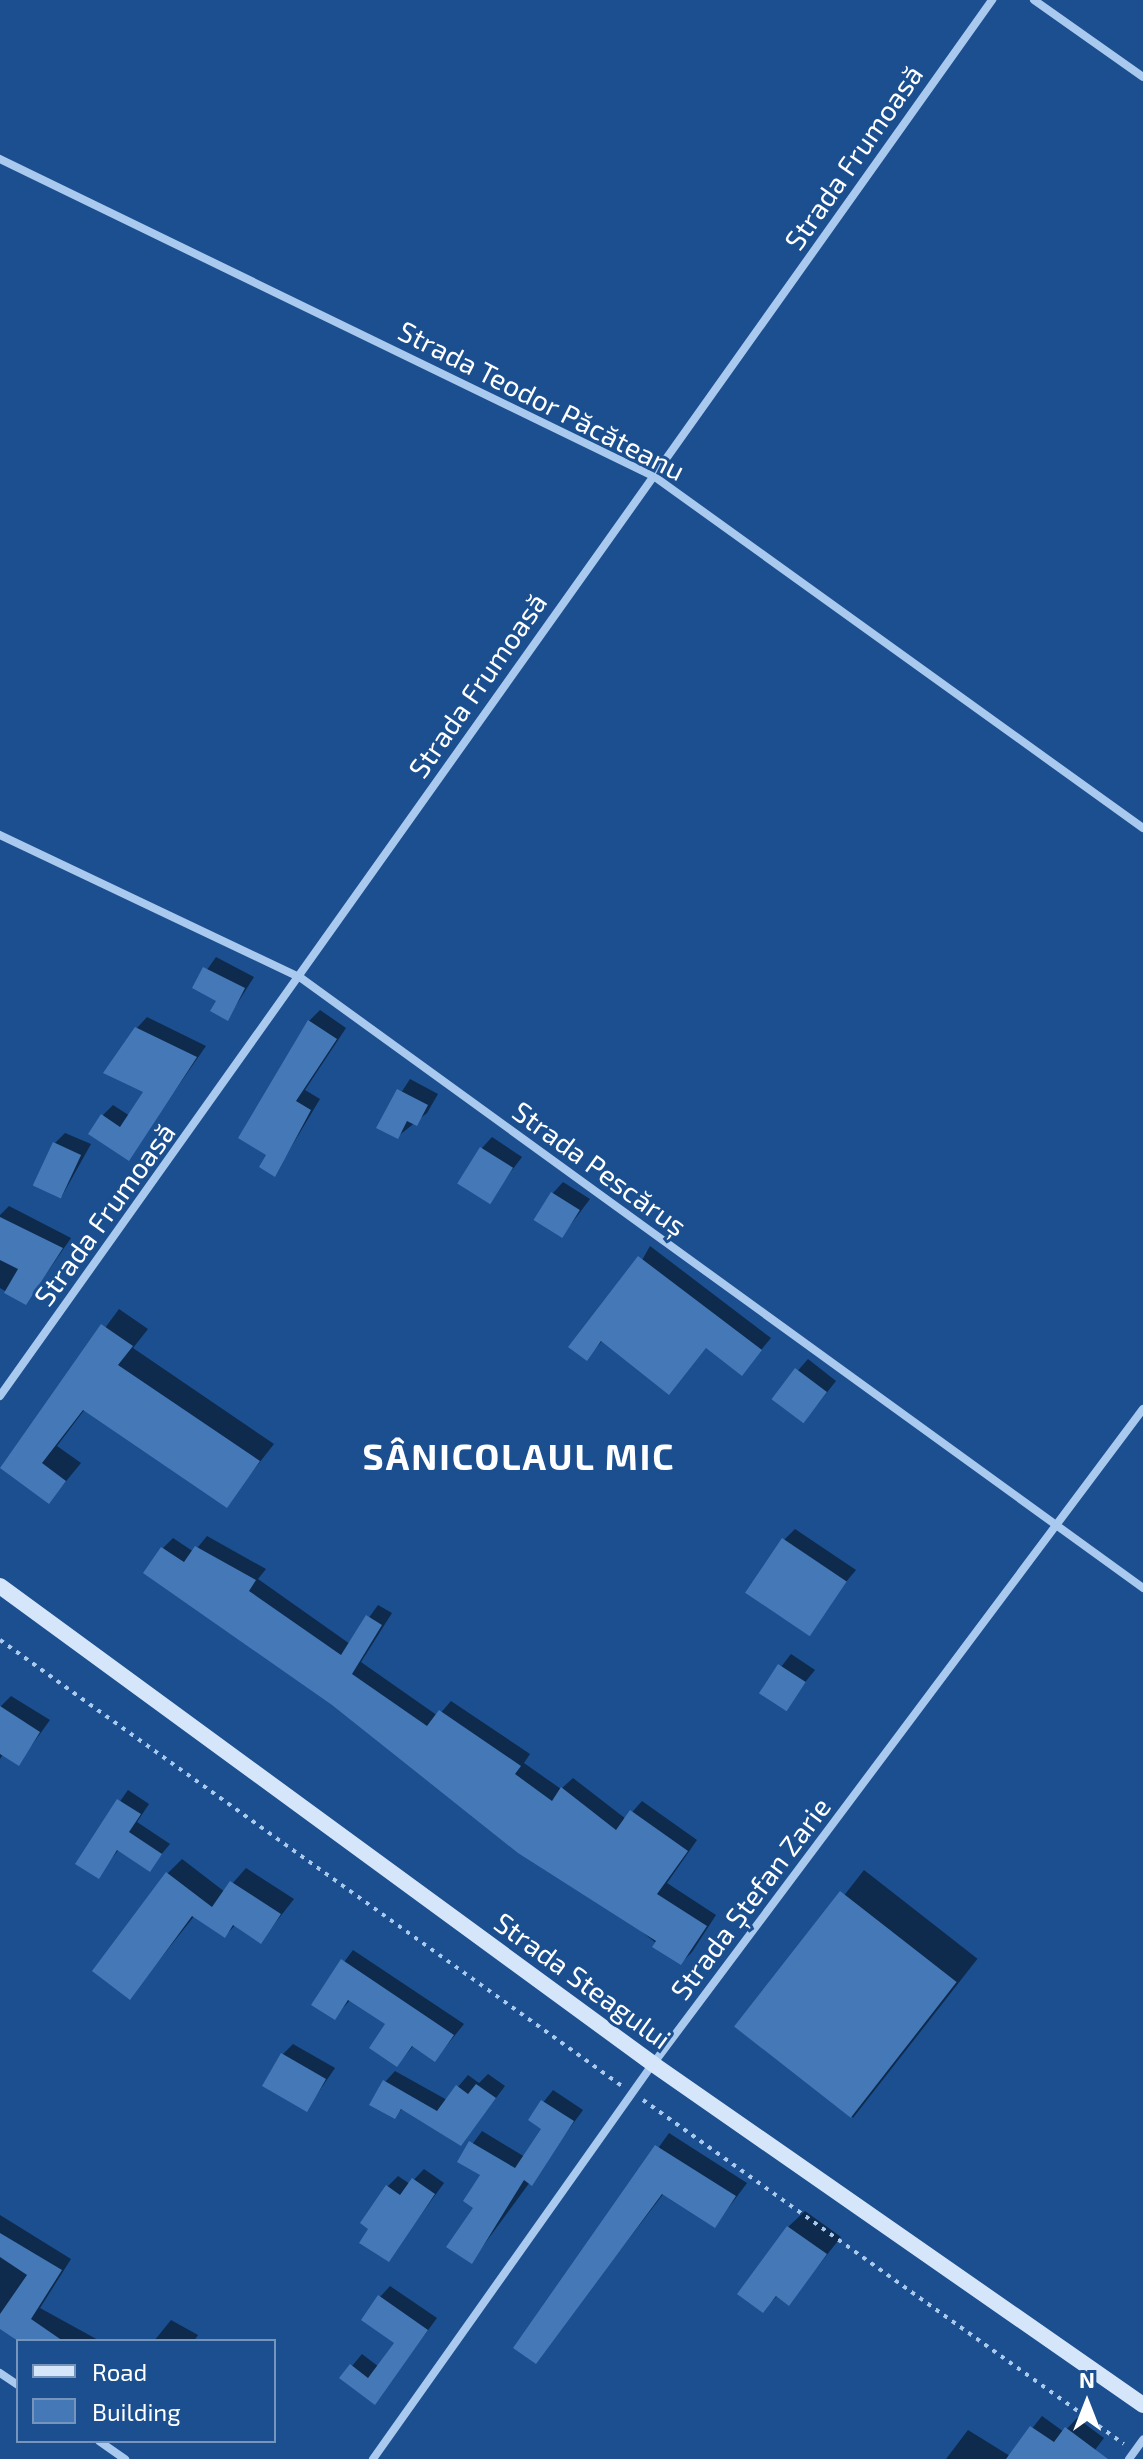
<!DOCTYPE html>
<meta charset="utf-8">
<style>
body{margin:0}
#map{position:relative;width:1143px;height:2459px;overflow:hidden;background:#1b4f8f;font-family:"Exo 2",sans-serif}
div>[style]{position:absolute}
[style*='--x']{left:calc(var(--x)*1px);top:calc(var(--y)*1px);width:calc(var(--w)*1px);rotate:calc(var(--a)*1deg)}
.shadow>*{inset:0;background:#0007;transform-origin:0 0}
.building>*{inset:0;background:#4478b7;transform-origin:0 0}
.path>*{height:4px;margin-top:-2px;transform-origin:0;background:repeating-linear-gradient(90deg,#a9c9ee 0 4px,transparent 0 10px)}
.street>*{height:8px;margin:-4px;padding:0 4px;transform-origin:4px;border-radius:4px;background:#a9c9ee}
.secondary>*{height:16px;margin:-8px;padding:0 8px;transform-origin:8px;border-radius:8px;background:#d6e6fa}
span{translate:-50% -50%;white-space:nowrap;text-align:center;line-height:1.15;-webkit-text-stroke:6px #1b4f8f;paint-order:stroke}
.street-label{font-size:28px;color:#fff}
.district-label{font-size:36px;color:#fff;font-weight:700;letter-spacing:2px}
.legend{position:absolute;left:16px;top:2339px;width:260px;height:104px;box-sizing:border-box;background:#1b4f8f;border:2px solid #7695bc;margin:0;padding:10px 14px;list-style:none;font-size:24px;color:#fff}
.legend li{display:flex;align-items:center;gap:16px;height:40px}
.legend b{width:40px;border:2px solid #7695bc}
.north{position:absolute;left:1047px;top:2363px;width:80px;height:80px;-webkit-text-stroke:6px #1b4f8f;paint-order:stroke;rotate:0deg;font-size:22px;font-weight:700;line-height:32px;text-align:center;color:#fff}
.north::after{content:'';display:block;margin:auto;width:28px;height:36px;background:#fff;clip-path:polygon(50% 0,100% 100%,50% 72%,0 100%)}
</style>
<div id="map">
<div class="shadow">
<div style="clip-path:polygon(216px 957px,254px 977px,228px 1018px,218px 1000px,195px 987px)"></div>
<div style="clip-path:polygon(320px 1010px,346px 1028px,305px 1090px,320px 1099px,275px 1174px,309px 1021px)"></div>
<div style="clip-path:polygon(147px 1017px,206px 1046px,128px 1158px,103px 1115px,113px 1105px,130px 1116px,146px 1091px,137px 1028px)"></div>
<div style="clip-path:polygon(410px 1079px,438px 1094px,427px 1113px,397px 1137px,379px 1127px)"></div>
<div style="clip-path:polygon(65px 1133px,91px 1144px,62px 1196px,55px 1143px)"></div>
<div style="clip-path:polygon(492px 1137px,522px 1157px,488px 1202px,482px 1148px)"></div>
<div style="clip-path:polygon(563px 1182px,590px 1199px,562px 1236px,553px 1193px)"></div>
<div style="clip-path:polygon(9px 1206px,71px 1238px,26px 1303px,0 1288px,0 1215px)"></div>
<div style="clip-path:polygon(650px 1246px,771px 1338px,742px 1373px,707px 1346px,603px 1340px,587px 1358px)"></div>
<div style="clip-path:polygon(119px 1309px,148px 1329px,133px 1348px,274px 1444px,226px 1505px,85px 1409px,57px 1446px,81px 1463px,49px 1502px,3px 1467px)"></div>
<div style="clip-path:polygon(808px 1359px,836px 1381px,813px 1410px,774px 1398px)"></div>
<div style="clip-path:polygon(795px 1529px,856px 1570px,814px 1620px,784px 1540px)"></div>
<div style="clip-path:polygon(207px 1536px,266px 1569px,258px 1579px,350px 1644px,378px 1605px,392px 1613px,361px 1662px,438px 1716px,451px 1701px,530px 1754px,524px 1763px,561px 1789px,573px 1778px,626px 1819px,642px 1801px,697px 1840px,667px 1883px,716px 1915px,692px 1952px,681px 1963px,163px 1548px,173px 1538px,194px 1552px)"></div>
<div style="clip-path:polygon(791px 1654px,815px 1670px,785px 1707px,761px 1693px)"></div>
<div style="clip-path:polygon(11px 1696px,50px 1720px,19px 1763px,3px 1754px,0 1759px,0 1707px)"></div>
<div style="clip-path:polygon(128px 1790px,149px 1804px,137px 1822px,170px 1844px,149px 1869px,119px 1849px,98px 1876px,77px 1863px)"></div>
<div style="clip-path:polygon(182px 1859px,225px 1892px,246px 1868px,294px 1899px,261px 1941px,236px 1924px,225px 1936px,195px 1915px,130px 1997px,167px 1874px)"></div>
<div style="left:864px;top:1870px;width:144px;height:202px;rotate:38deg"></div>
<div style="clip-path:polygon(353px 1950px,464px 2024px,435px 2060px,414px 2045px,397px 2065px,388px 2024px,351px 1999px,334px 2018px,313px 2004px)"></div>
<div style="clip-path:polygon(293px 2044px,335px 2068px,307px 2109px,283px 2054px)"></div>
<div style="clip-path:polygon(395px 2071px,447px 2100px,468px 2075px,479px 2083px,488px 2074px,505px 2086px,461px 2144px,403px 2108px,394px 2117px,385px 2082px)"></div>
<div style="clip-path:polygon(553px 2090px,583px 2110px,472px 2261px,483px 2175px,460px 2161px,482px 2131px,525px 2157px,544px 2128px,530px 2119px)"></div>
<div style="clip-path:polygon(669px 2133px,747px 2183px,715px 2226px,664px 2193px,535px 2361px,516px 2347px)"></div>
<div style="clip-path:polygon(424px 2169px,444px 2183px,388px 2260px,371px 2228px,388px 2186px,398px 2176px,410px 2184px)"></div>
<div style="clip-path:polygon(805px 2211px,841px 2237px,789px 2303px,778px 2295px,763px 2310px,788px 2227px)"></div>
<div style="clip-path:polygon(0 2215px,71px 2259px,40px 2308px,100px 2341px,20px 2341px,0 2327px)"></div>
<div style="clip-path:polygon(390px 2286px,437px 2318px,375px 2402px,342px 2378px,362px 2354px,379px 2367px,397px 2343px,380px 2297px)"></div>
<div style="clip-path:polygon(171px 2320px,198px 2335px,194px 2341px,154px 2341px)"></div>
<div style="clip-path:polygon(1042px 2416px,1064px 2432px,1077px 2418px,1104px 2438px,1088px 2459px,946px 2459px,968px 2430px,1010px 2456px)"></div>
</div>
<div class="building">
<div style="clip-path:polygon(203px 967px,245px 988px,228px 1021px,210px 1011px,216px 1001px,192px 988px)"></div>
<div style="clip-path:polygon(308px 1020px,337px 1039px,296px 1101px,311px 1110px,275px 1177px,259px 1167px,266px 1155px,238px 1138px)"></div>
<div style="clip-path:polygon(135px 1027px,197px 1057px,129px 1161px,88px 1134px,101px 1114px,120px 1127px,143px 1092px,103px 1073px)"></div>
<div style="clip-path:polygon(397px 1089px,428px 1105px,417px 1126px,407px 1121px,398px 1139px,376px 1128px)"></div>
<div style="left:53px;top:1142px;width:31px;height:48px;rotate:25deg"></div>
<div style="left:480px;top:1147px;width:39px;height:43px;rotate:32deg"></div>
<div style="left:551px;top:1192px;width:34px;height:33px;rotate:32deg"></div>
<div style="clip-path:polygon(0 1217px,63px 1248px,26px 1305px,4px 1293px,18px 1269px,0 1260px)"></div>
<div style="clip-path:polygon(638px 1256px,762px 1350px,742px 1376px,706px 1348px,669px 1395px,601px 1341px,587px 1361px,568px 1347px)"></div>
<div style="clip-path:polygon(101px 1324px,133px 1346px,118px 1365px,260px 1461px,227px 1508px,83px 1410px,42px 1463px,66px 1481px,49px 1504px,0 1468px)"></div>
<div style="left:795px;top:1368px;width:40px;height:39px;rotate:37deg"></div>
<div style="left:782px;top:1538px;width:78px;height:66px;rotate:34deg"></div>
<div style="clip-path:polygon(195px 1546px,256px 1580px,249px 1591px,341px 1655px,366px 1615px,382px 1625px,352px 1674px,427px 1726px,439px 1710px,521px 1766px,515px 1774px,552px 1801px,561px 1787px,616px 1830px,630px 1810px,688px 1851px,657px 1894px,707px 1926px,681px 1965px,652px 1947px,656px 1941px,518px 1853px,332px 1705px,143px 1573px,161px 1547px,184px 1562px)"></div>
<div style="left:778px;top:1664px;width:33px;height:35px;rotate:33deg"></div>
<div style="clip-path:polygon(0 1706px,40px 1732px,19px 1766px,0 1754px)"></div>
<div style="clip-path:polygon(117px 1799px,141px 1814px,129px 1832px,162px 1854px,150px 1872px,117px 1850px,99px 1879px,75px 1864px)"></div>
<div style="clip-path:polygon(166px 1872px,212px 1907px,230px 1881px,281px 1914px,261px 1944px,233px 1925px,225px 1938px,192px 1916px,130px 2000px,92px 1971px)"></div>
<div style="left:840px;top:1891px;width:148px;height:172px;rotate:38deg"></div>
<div style="clip-path:polygon(341px 1959px,454px 2035px,435px 2062px,412px 2046px,397px 2067px,369px 2048px,385px 2024px,348px 2000px,335px 2020px,311px 2005px)"></div>
<div style="left:281px;top:2053px;width:52px;height:38px;rotate:30deg"></div>
<div style="clip-path:polygon(383px 2080px,437px 2111px,456px 2085px,468px 2094px,476px 2084px,496px 2098px,461px 2146px,401px 2109px,395px 2119px,369px 2105px)"></div>
<div style="clip-path:polygon(541px 2100px,574px 2121px,532px 2186px,524px 2180px,472px 2264px,446px 2247px,473px 2208px,463px 2201px,480px 2175px,457px 2162px,469px 2141px,515px 2168px,541px 2129px,528px 2120px)"></div>
<div style="clip-path:polygon(655px 2145px,736px 2196px,715px 2228px,662px 2194px,536px 2364px,513px 2348px)"></div>
<div style="clip-path:polygon(412px 2178px,435px 2194px,389px 2262px,359px 2243px,368px 2229px,360px 2223px,386px 2185px,400px 2195px)"></div>
<div style="clip-path:polygon(787px 2226px,827px 2254px,789px 2306px,776px 2296px,763px 2313px,737px 2294px)"></div>
<div style="clip-path:polygon(0 2233px,62px 2270px,31px 2319px,63px 2341px,18px 2341px,0 2329px,0 2314px,27px 2275px,0 2257px)"></div>
<div style="clip-path:polygon(378px 2295px,428px 2330px,375px 2405px,339px 2378px,350px 2364px,368px 2378px,394px 2343px,361px 2320px)"></div>
<div style="clip-path:polygon(1030px 2426px,1054px 2442px,1065px 2427px,1108px 2459px,1006px 2459px)"></div>
</div>
<div class="path">
<div style="--x:0;--y:1640;--w:765;--a:35.64"></div>
<div style="--x:643;--y:2100;--w:591;--a:35.57"></div>
</div>
<div class="street">
<div style="--x:1034;--y:0;--w:133;--a:35.2"></div>
<div style="--x:0;--y:159;--w:728;--a:25.9"></div>
<div style="--x:655;--y:477;--w:601;--a:35.73"></div>
<div style="--x:0;--y:835;--w:333;--a:25.4"></div>
<div style="--x:301;--y:978;--w:1040;--a:35.92"></div>
<div style="--x:0;--y:1396;--w:1713;--a:-54.6"></div>
<div style="--x:0;--y:2373;--w:22;--a:34"></div>
<div style="--x:99;--y:2441;--w:32;--a:35"></div>
<div style="--x:373;--y:2459;--w:484;--a:-54.7"></div>
<div style="--x:653;--y:2064;--w:818;--a:-53.2"></div>
<div style="--x:1129;--y:2459;--w:24;--a:-54"></div>
</div>
<div class="secondary">
<div style="--x:0;--y:1586;--w:809;--a:36.2"></div>
<div style="--x:653;--y:2064;--w:597;--a:34.83"></div>
</div>
<div class="street-label">
<span style="left:853px;top:157px;rotate:-55deg">Strada Frumoasă</span>
<span style="left:542px;top:400px;rotate:27deg">Strada Teodor Păcăteanu</span>
<span style="left:477px;top:685px;rotate:-55deg">Strada Frumoasă</span>
<span style="left:600px;top:1168px;rotate:36deg">Strada Pescăruș</span>
<span style="left:104px;top:1214px;rotate:-54deg">Strada Frumoasă</span>
<span style="left:750px;top:1898px;rotate:-53deg">Strada Ștefan Zarie</span>
<span style="left:583px;top:1980px;rotate:36deg">Strada Steagului</span>
</div>
<div class="district-label">
<span style="left:519px;top:1456px">SÂNICOLAUL MIC</span>
</div>
<ul class="legend">
<li><b style="height:10px;background:#d6e6fa"></b>Road</li>
<li><b style="height:22px;background:#4478b7"></b>Building</li>
</ul>
<div class="north">N</div>
</div>
